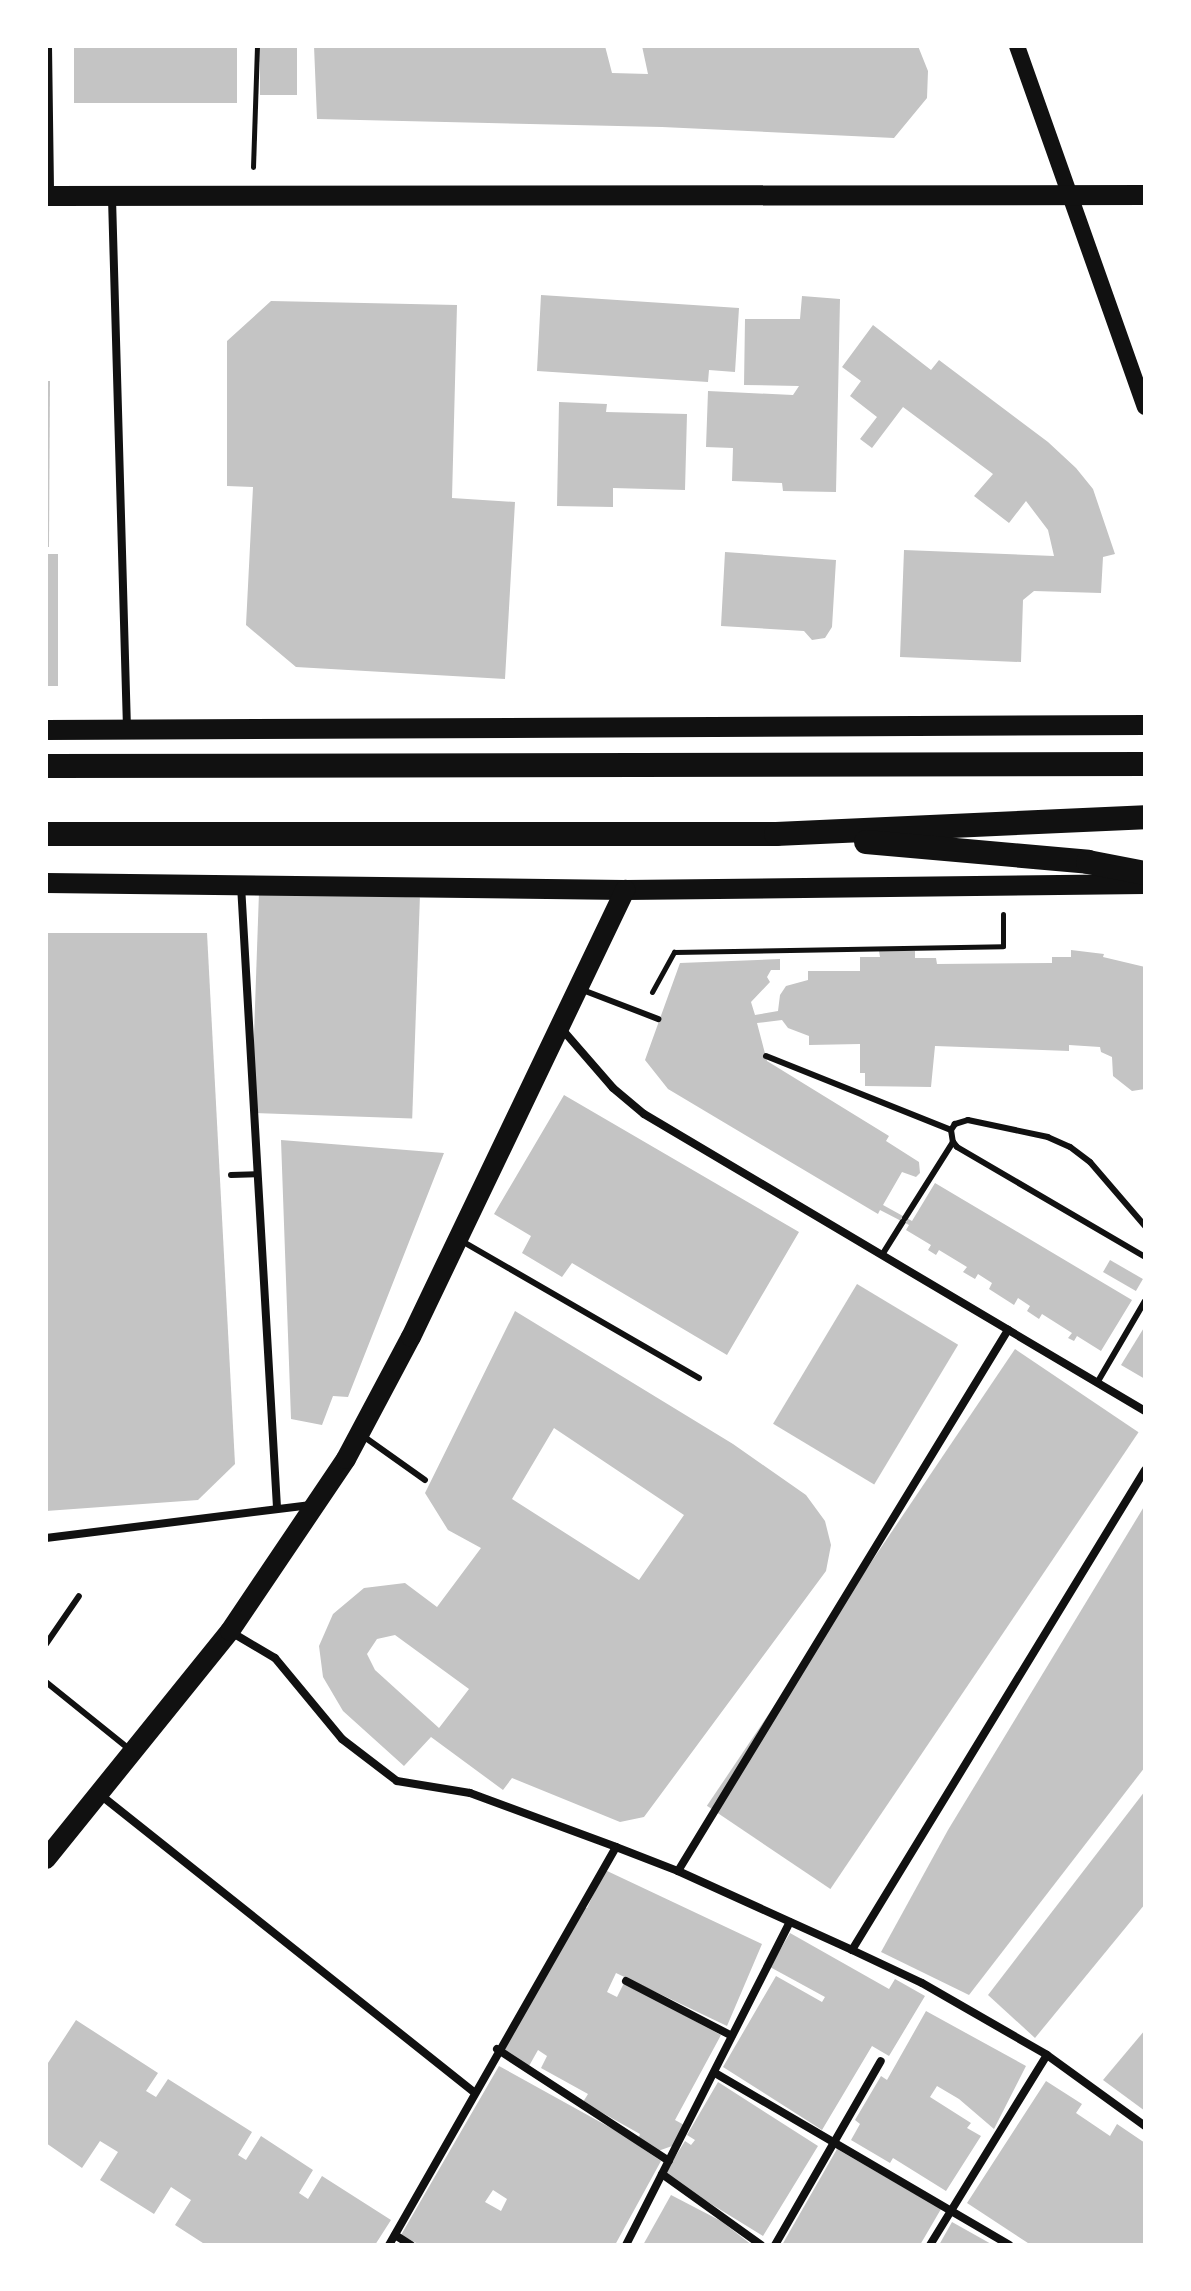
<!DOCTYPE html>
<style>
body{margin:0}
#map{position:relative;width:1191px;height:2291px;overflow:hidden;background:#fff;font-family:"Sofia Sans Condensed",sans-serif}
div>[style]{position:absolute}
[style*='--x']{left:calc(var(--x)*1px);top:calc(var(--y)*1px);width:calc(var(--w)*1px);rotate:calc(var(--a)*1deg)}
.building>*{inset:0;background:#c4c4c4;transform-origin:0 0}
.path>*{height:5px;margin:-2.5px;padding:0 2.5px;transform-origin:2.5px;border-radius:2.5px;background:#111}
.service>*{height:6px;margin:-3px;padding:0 3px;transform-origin:3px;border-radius:3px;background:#111}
.minor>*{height:8px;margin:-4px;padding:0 4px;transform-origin:4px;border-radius:4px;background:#111}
.secondary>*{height:16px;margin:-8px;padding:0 8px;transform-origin:8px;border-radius:8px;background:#111}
.primary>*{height:20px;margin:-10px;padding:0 10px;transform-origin:10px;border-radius:10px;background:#111}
.motorway>*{height:24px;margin:-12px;padding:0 12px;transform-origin:12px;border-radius:12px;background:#111}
span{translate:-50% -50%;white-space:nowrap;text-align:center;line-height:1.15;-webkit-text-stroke:8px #fff;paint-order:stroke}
.frame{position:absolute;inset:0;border:48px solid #fff;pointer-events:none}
</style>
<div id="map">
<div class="building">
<div style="left:74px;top:46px;width:163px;height:57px"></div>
<div style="left:260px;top:46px;width:37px;height:49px"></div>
<div style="clip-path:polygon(314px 46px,605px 46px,612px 73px,648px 74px,642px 46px,918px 46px,928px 71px,927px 98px,894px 138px,662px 127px,317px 119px)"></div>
<div style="clip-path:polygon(541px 295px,739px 308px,735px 372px,709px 370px,708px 382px,537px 371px)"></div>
<div style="clip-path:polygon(802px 296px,840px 299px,836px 492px,783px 491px,782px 483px,732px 481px,733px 448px,706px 447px,708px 391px,793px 395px,799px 386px,744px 385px,745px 319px,800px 319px)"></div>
<div style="clip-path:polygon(271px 301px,457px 305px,452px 498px,515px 502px,505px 679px,296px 667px,246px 625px,253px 487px,227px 486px,227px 341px)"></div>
<div style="clip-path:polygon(873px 325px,931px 370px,939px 360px,1048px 442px,1076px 468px,1093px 489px,1115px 554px,1103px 557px,1101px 593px,1034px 591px,1023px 600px,1021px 662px,900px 657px,904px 550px,1054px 556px,1048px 530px,1026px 501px,1009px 523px,974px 496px,993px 474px,903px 407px,872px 448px,860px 439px,877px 417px,850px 396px,861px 381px,842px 367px)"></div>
<div style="clip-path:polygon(46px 381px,50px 381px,49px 547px,46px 547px)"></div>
<div style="clip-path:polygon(559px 402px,607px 404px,606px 412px,687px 414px,685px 490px,613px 488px,613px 507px,557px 506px)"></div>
<div style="clip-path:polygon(725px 552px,836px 560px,832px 627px,825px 638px,812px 640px,804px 631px,721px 626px)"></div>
<div style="left:46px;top:554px;width:12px;height:132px"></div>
<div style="left:259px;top:892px;width:161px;height:221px;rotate:2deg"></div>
<div style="clip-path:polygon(46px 933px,207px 933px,235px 1464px,198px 1500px,46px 1511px)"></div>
<div style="clip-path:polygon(1071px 950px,1104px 954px,1103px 957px,1145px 967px,1145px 1089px,1132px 1091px,1113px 1076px,1112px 1057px,1101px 1052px,1100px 1047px,1069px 1045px,1069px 1051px,935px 1046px,931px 1087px,865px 1086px,865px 1073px,860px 1073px,860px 1044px,809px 1045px,809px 1036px,788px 1028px,782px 1020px,757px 1023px,767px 1061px,889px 1136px,886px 1141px,919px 1162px,920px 1173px,916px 1177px,902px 1172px,883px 1205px,912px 1221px,935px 1183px,1132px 1300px,1101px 1351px,1077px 1336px,1074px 1341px,1068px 1338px,1072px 1333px,1042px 1314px,1039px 1319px,1027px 1311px,1030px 1306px,1018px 1298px,1014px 1305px,989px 1289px,992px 1283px,978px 1274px,975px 1279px,963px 1272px,967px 1267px,939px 1250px,936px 1255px,928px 1250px,931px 1245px,906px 1230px,909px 1225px,880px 1210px,878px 1214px,668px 1089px,645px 1060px,680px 963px,780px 959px,780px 970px,771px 970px,767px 977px,770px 982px,751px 1002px,755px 1015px,778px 1011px,780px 995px,786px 986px,808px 980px,808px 971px,860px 971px,860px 957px,880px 957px,879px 951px,915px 951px,915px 958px,936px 958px,937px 964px,1052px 963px,1052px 957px,1071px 957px)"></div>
<div style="clip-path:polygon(564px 1095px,799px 1232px,727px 1355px,572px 1263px,562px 1277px,522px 1253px,531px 1236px,494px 1214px)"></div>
<div style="clip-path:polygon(281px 1140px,444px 1153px,348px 1397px,333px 1396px,322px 1425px,291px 1419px)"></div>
<div style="left:1110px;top:1260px;width:38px;height:14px;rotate:30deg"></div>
<div style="left:857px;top:1284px;width:118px;height:163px;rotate:31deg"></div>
<div style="clip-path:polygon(evenodd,515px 1311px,733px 1444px,806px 1495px,825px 1521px,831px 1545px,826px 1571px,644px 1817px,620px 1822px,512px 1778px,503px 1790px,431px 1737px,404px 1766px,343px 1711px,323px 1677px,319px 1646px,333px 1614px,364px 1588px,405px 1583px,437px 1607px,481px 1548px,448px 1530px,425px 1493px,515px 1311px,554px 1428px,684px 1515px,639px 1580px,512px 1499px,554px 1428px,515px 1311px,395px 1635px,469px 1689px,439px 1728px,375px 1670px,367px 1654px,377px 1639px,395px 1635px)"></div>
<div style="clip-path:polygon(1145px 1326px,1145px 1379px,1121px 1365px)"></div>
<div style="left:1015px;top:1349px;width:149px;height:551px;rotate:34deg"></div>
<div style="clip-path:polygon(1145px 1505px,1145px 1767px,969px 1995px,881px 1952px,948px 1830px)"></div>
<div style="clip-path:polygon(1145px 1791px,1145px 1904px,1035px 2038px,988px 1995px)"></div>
<div style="clip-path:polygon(605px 1870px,762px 1944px,727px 2026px,616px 1973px,607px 1992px,617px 1997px,624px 1983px,721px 2035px,675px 2120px,686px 2126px,675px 2145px,658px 2151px,638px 2139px,640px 2134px,583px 2102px,588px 2094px,541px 2068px,547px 2056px,538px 2050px,529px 2066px,499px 2049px,581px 1906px,587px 1908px)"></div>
<div style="clip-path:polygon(790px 1933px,889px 1989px,895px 1979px,925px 1996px,889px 2056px,872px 2046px,822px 2130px,723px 2067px,776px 1976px,822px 2002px,825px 1997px,770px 1967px)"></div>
<div style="clip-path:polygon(926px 2011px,1026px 2066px,994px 2129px,959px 2099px,937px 2086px,930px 2097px,971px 2123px,967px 2128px,981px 2136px,946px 2191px,893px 2158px,890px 2163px,851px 2140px,860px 2124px,855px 2120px,881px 2076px,887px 2080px)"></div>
<div style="clip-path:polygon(76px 2020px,158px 2073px,146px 2091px,156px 2097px,168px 2079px,252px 2132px,238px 2155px,246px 2160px,261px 2136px,313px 2170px,299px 2193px,308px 2199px,322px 2176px,391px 2220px,375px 2245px,206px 2245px,175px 2225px,191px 2200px,171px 2187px,154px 2214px,100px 2180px,118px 2152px,100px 2141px,82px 2168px,46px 2143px,46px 2066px)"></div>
<div style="clip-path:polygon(1145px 2030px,1145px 2111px,1103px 2080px)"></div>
<div style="clip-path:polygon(evenodd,499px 2066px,620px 2133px,661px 2161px,615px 2245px,420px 2245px,401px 2235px,499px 2066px,493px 2190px,507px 2199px,501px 2211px,485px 2202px,493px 2190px)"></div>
<div style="clip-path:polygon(1046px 2081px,1082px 2104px,1076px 2113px,1110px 2136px,1117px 2124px,1145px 2143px,1144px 2245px,1031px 2245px,967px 2203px)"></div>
<div style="clip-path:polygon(718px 2082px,818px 2146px,763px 2236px,664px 2175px,685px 2141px,691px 2145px,695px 2140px,687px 2135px)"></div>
<div style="clip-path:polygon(837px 2149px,941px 2209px,920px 2245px,782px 2245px)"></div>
<div style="clip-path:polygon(671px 2195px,721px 2221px,752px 2245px,643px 2245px)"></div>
<div style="clip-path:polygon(952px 2222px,993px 2245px,939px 2245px)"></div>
</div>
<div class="path">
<div style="--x:253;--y:167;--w:121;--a:-88.1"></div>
<div style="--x:652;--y:992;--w:46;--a:-61.2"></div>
<div style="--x:674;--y:952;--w:329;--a:-1"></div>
<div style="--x:1003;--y:946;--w:32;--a:-90"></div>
</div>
<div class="service">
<div style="--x:580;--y:989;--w:84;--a:21"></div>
<div style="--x:766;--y:1056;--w:199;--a:21.8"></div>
<div style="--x:231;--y:1175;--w:27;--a:-2"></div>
<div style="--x:905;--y:1218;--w:90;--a:-57.7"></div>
<div style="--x:1145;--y:1226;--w:84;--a:-130.7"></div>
<div style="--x:1090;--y:1162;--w:25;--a:-143"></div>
<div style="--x:1070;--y:1147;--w:24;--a:-156"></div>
<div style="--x:1048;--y:1137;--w:82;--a:-168"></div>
<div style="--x:968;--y:1120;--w:14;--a:163"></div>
<div style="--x:955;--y:1124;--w:7;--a:124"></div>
<div style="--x:951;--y:1130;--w:12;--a:81"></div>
<div style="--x:953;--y:1142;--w:6;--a:51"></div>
<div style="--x:957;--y:1147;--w:218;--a:30.3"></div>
<div style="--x:460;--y:1240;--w:276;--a:30"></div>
<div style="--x:882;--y:1255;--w:39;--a:-58"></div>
<div style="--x:1097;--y:1383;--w:95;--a:-59.7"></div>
<div style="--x:363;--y:1436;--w:76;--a:35.4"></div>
<div style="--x:46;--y:1644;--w:58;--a:-55.5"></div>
<div style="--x:46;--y:1682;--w:107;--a:38.9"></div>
</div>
<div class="minor">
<div style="--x:48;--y:46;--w:150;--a:89.2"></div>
<div style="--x:112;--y:198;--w:530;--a:88.38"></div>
<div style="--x:241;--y:885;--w:623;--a:86.69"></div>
<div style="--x:561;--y:1028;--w:79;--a:49.1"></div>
<div style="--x:613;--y:1088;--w:40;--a:40"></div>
<div style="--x:644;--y:1114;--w:582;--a:30.66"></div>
<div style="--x:46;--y:1538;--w:267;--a:-7.1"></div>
<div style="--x:231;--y:1632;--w:51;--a:30.6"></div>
<div style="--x:275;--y:1658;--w:105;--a:50.4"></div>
<div style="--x:342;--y:1739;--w:69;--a:37.4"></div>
<div style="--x:397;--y:1781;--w:74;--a:9.3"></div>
<div style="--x:470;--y:1793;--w:156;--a:20.3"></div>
<div style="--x:616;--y:1847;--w:66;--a:21.2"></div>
<div style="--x:678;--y:1871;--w:191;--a:24.4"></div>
<div style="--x:852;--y:1950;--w:77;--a:25.2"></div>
<div style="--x:922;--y:1983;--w:144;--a:29.9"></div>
<div style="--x:1047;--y:2055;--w:121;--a:35.9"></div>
<div style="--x:98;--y:1793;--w:480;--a:38.5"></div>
<div style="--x:678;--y:1871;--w:634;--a:-58.62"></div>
<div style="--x:852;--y:1950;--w:562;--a:-58.6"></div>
<div style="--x:626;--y:1981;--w:119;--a:27.4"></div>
<div style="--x:497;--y:2049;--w:205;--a:33.1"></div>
<div style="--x:715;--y:2073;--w:341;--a:30.3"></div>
<div style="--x:662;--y:2174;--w:122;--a:35.6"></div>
<div style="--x:395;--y:2235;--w:19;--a:32"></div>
<div style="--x:389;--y:2245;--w:458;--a:-60.3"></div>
<div style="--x:626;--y:2245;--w:362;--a:-63.1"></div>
<div style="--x:775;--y:2245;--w:212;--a:-60.1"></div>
<div style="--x:930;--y:2245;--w:223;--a:-58.4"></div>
</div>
<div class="secondary">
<div style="--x:1017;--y:46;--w:383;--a:70.5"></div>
</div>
<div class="primary">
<div style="--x:46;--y:196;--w:1099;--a:-0.05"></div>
<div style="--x:46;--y:730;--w:1099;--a:-0.26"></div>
<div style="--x:46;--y:883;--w:579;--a:0.69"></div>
<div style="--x:625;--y:890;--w:520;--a:-0.66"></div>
<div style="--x:46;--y:1859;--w:293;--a:-51.1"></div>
<div style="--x:230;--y:1631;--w:207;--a:-56"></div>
<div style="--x:346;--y:1459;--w:138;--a:-62"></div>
<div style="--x:411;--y:1337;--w:496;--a:-64.4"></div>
</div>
<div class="motorway">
<div style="--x:46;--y:766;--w:1099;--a:-0.1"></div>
<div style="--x:46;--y:834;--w:730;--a:0"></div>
<div style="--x:776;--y:834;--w:369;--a:-2.6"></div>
<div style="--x:866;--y:842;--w:223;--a:5.1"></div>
<div style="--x:1088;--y:862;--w:58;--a:10.9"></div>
</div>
<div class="frame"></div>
</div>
